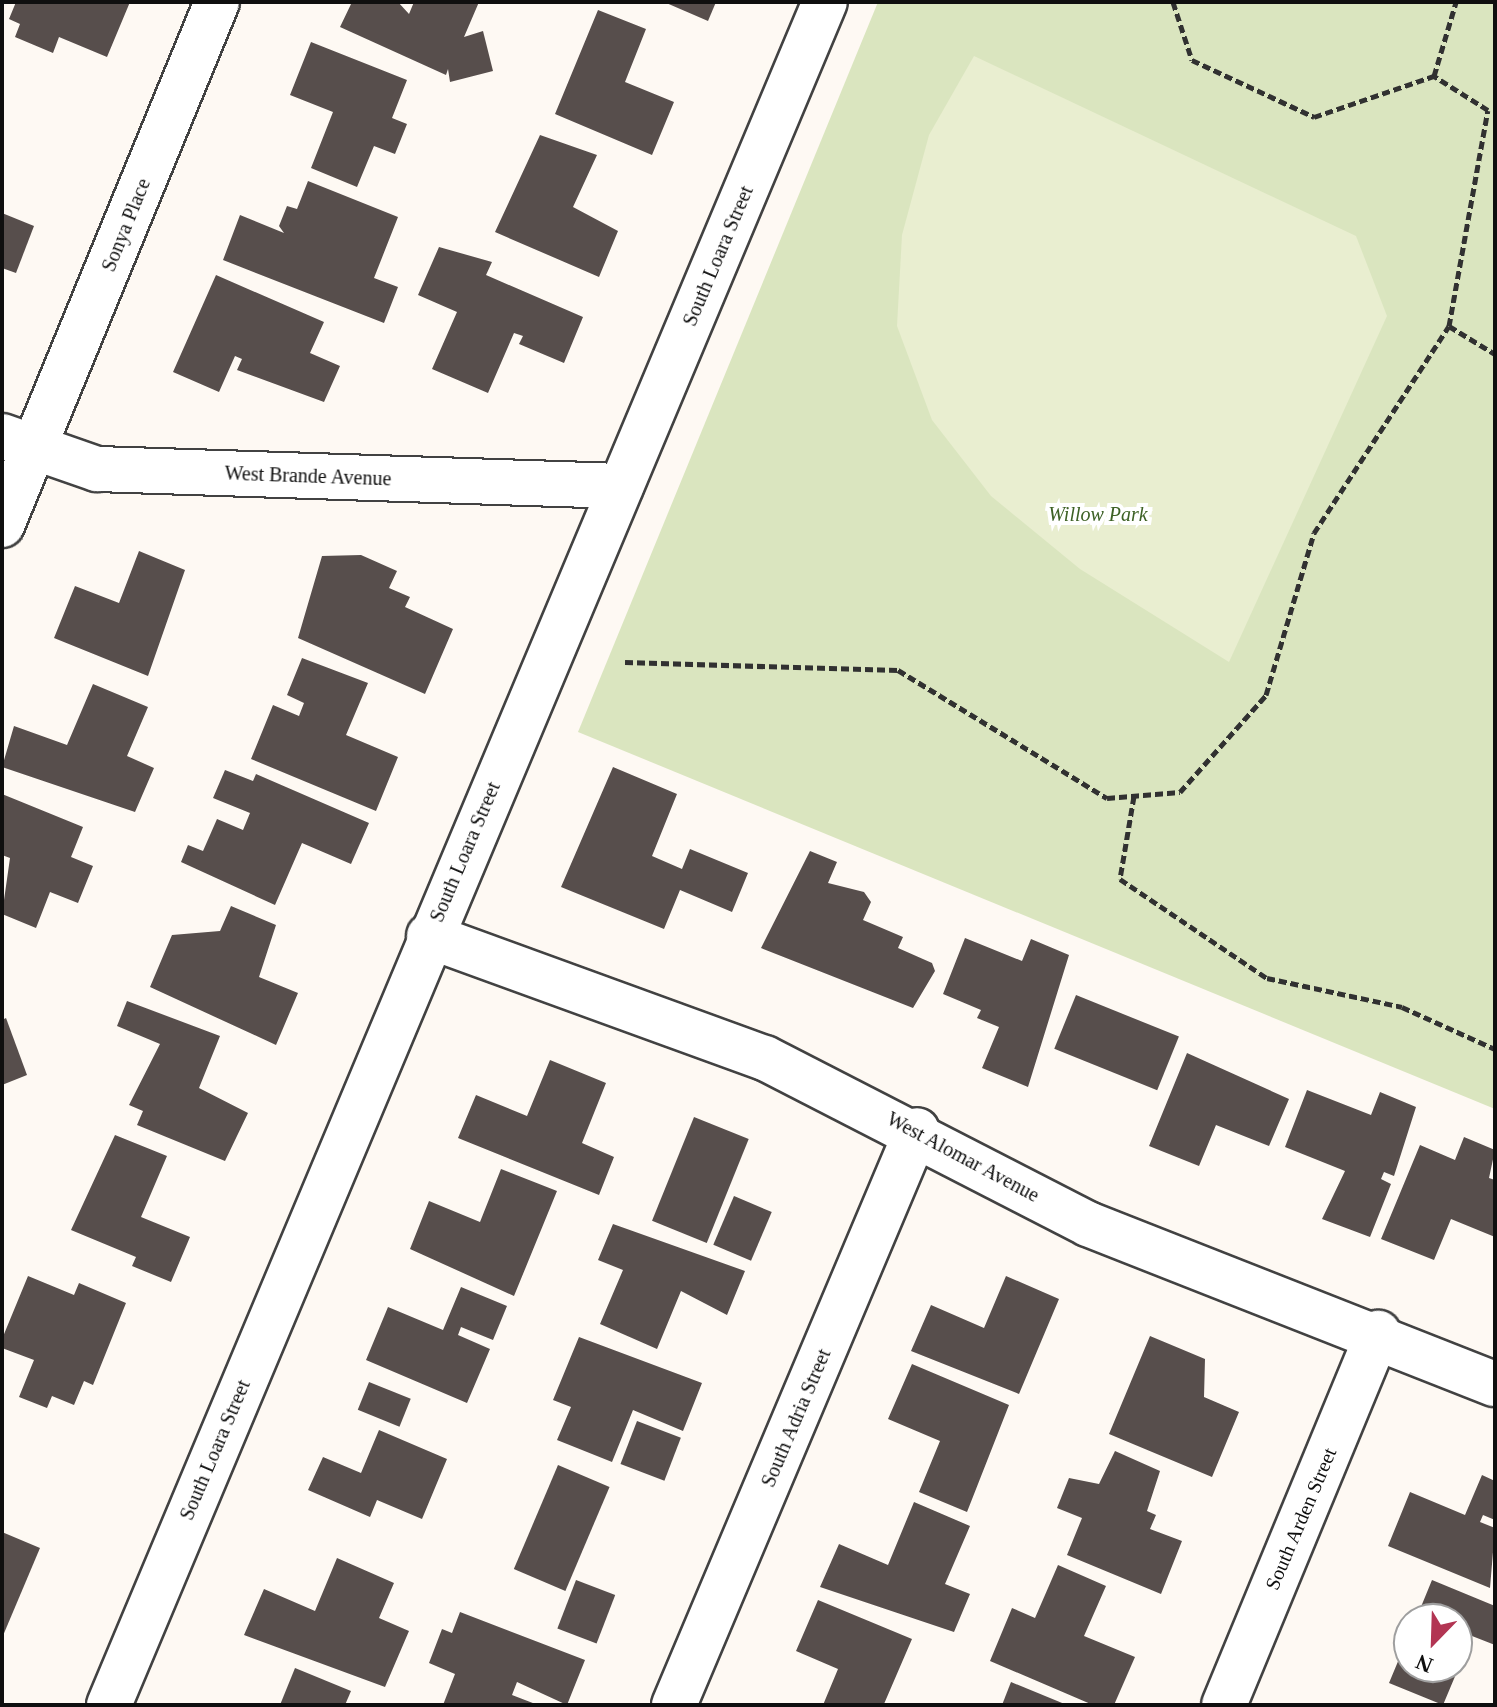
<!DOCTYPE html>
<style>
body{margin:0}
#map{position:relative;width:1497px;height:1707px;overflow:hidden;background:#fef9f3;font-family:Georgia,serif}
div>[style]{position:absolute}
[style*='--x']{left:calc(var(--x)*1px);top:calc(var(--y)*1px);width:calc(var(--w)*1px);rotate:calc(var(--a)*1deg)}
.green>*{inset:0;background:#dae5bf}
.pitch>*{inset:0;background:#e9eed0}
.building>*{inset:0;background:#574e4c;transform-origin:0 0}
.path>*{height:5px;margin-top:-2.5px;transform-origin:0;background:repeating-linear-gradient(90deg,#313131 0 8px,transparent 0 12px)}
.roads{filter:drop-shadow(2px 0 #424242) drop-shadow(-2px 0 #424242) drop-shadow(0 2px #424242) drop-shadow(0 -2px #424242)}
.minor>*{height:44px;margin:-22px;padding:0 22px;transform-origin:22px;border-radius:22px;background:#fff}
span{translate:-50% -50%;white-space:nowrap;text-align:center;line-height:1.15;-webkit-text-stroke:8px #fff;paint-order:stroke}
.street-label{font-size:20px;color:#0f0f0f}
.park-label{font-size:20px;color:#3d6125;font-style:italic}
.frame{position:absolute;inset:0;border:4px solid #0f0f0f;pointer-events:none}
.north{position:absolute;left:1393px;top:1603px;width:80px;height:80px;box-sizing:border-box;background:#fff;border:2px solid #9f9f9f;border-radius:50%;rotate:203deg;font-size:22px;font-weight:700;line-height:32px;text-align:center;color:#0f0f0f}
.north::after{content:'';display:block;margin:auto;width:28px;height:36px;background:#b23553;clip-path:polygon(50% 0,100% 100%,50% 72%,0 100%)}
</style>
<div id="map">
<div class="green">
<div style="clip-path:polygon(878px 2px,1495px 2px,1495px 1109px,578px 732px)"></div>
</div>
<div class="pitch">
<div style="clip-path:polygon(974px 56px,1356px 236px,1387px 316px,1229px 662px,1080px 569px,991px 496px,932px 420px,897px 326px,902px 235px,929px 135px)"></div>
</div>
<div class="building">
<div style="clip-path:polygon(16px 2px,130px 2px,107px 57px,59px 37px,53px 53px,15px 37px,20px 24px,9px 19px)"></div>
<div style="clip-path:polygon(352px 2px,398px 2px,409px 14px,414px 2px,479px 2px,464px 37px,483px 31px,493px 71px,450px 82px,448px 69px,446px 75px,340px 27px)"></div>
<div style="clip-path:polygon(664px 2px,716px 2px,708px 21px)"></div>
<div style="clip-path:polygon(598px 10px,646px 29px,625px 82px,674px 102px,652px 155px,555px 114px)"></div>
<div style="clip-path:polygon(311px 42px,407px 80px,392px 118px,407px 124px,395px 154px,374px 146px,357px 187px,311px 168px,333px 112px,290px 95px)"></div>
<div style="clip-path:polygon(540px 135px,597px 155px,573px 207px,618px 231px,599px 277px,495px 232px)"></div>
<div style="clip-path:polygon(308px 181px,398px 217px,374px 278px,398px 287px,384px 323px,223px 260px,240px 215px,284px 233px,279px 226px,287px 206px,297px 209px)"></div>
<div style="clip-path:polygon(2px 213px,34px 226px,16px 273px,2px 268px)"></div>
<div style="clip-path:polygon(439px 247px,492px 262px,486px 275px,583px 317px,564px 363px,519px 344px,523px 336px,514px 333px,488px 393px,432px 369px,457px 312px,418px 295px)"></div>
<div style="clip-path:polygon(216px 275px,324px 322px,310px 353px,340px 366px,324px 402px,237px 370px,242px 359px,235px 356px,219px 392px,173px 372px)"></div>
<div style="clip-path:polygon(139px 551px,185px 570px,148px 676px,54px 638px,75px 586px,119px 603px)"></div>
<div style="clip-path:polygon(361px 555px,397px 571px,389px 588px,410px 597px,405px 607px,453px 629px,425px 694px,298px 638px,322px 556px)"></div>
<div style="clip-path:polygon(302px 658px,368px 683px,346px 735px,398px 757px,376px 811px,251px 759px,273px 705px,299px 716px,304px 703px,287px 695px)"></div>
<div style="clip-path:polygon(93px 684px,148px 707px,127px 756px,154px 768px,135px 812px,2px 767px,14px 726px,67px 745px)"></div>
<div style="clip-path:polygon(613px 767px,677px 794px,652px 856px,682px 869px,690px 849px,748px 873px,732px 912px,680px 890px,664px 929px,561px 887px)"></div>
<div style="clip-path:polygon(225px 770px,253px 781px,256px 774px,369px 823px,351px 864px,302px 843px,275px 905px,181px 862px,188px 845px,203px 851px,217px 819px,243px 830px,250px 813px,213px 798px)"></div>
<div style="clip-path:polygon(2px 794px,83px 827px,71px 857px,93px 866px,78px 903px,50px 892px,36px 928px,2px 914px,10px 858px,2px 855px)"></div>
<div style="clip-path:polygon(810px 851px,837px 862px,828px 883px,864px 892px,871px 902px,863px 920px,903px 937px,898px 948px,932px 963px,935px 971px,913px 1008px,761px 948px)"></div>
<div style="clip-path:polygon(231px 906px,276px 925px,259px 977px,298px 993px,276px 1045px,150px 987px,172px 935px,220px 931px)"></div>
<div style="clip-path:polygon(965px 938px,1022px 961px,1031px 939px,1069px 955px,1028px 1087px,982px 1068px,999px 1027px,977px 1018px,981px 1010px,943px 994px)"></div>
<div style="left:1076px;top:995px;width:111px;height:58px;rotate:22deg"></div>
<div style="clip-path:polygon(127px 1001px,220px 1036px,199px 1088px,248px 1113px,225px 1161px,137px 1125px,143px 1111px,129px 1105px,160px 1044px,117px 1026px)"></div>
<div style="clip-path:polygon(6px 1018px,27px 1075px,2px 1085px,2px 1020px)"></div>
<div style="clip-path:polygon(1187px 1053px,1289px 1099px,1269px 1146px,1216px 1125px,1199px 1166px,1149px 1146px)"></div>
<div style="clip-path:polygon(550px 1060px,606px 1083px,582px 1143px,614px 1157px,599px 1195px,458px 1138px,476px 1095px,527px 1116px)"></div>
<div style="clip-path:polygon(1307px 1090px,1371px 1115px,1380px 1092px,1416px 1107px,1394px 1176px,1384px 1172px,1381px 1179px,1391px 1184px,1370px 1237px,1322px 1219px,1345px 1171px,1285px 1147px)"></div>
<div style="left:694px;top:1117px;width:59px;height:112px;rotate:22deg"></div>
<div style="clip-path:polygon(115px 1135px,167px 1156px,141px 1217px,190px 1237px,171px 1282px,132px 1266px,136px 1257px,71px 1230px)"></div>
<div style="clip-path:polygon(1464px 1137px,1495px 1150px,1489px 1178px,1495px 1180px,1495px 1237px,1451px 1219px,1434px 1260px,1381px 1239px,1420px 1145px,1455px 1160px)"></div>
<div style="clip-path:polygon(501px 1169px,557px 1191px,514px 1296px,410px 1249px,429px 1201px,480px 1222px)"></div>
<div style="left:734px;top:1196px;width:41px;height:53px;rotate:23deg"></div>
<div style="clip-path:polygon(613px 1224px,745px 1271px,727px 1315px,681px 1291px,657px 1349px,600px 1324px,623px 1270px,598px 1260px)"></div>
<div style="clip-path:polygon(28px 1276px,74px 1295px,79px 1283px,126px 1303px,93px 1385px,84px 1381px,74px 1405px,52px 1396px,47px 1408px,19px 1397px,34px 1360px,2px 1348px,2px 1339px)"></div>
<div style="clip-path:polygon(1006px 1276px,1059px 1299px,1019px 1394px,911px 1351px,931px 1305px,984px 1328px)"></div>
<div style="clip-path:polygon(461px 1287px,507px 1306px,493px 1340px,461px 1327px,458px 1335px,490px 1349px,467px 1403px,366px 1360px,388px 1307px,443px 1330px)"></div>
<div style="clip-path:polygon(1150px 1336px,1205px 1359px,1204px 1397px,1239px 1412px,1212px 1477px,1109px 1434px)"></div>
<div style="clip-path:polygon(579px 1337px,702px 1383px,683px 1431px,633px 1410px,612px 1462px,557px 1440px,571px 1407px,553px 1400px)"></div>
<div style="clip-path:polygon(912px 1364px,1009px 1405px,967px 1512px,919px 1492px,940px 1441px,888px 1419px)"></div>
<div style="left:369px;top:1382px;width:45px;height:30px;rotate:22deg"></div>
<div style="left:637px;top:1421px;width:47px;height:46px;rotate:21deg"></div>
<div style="clip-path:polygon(379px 1430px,447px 1459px,422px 1519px,377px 1500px,370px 1517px,308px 1490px,323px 1457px,361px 1473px)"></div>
<div style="clip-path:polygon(1115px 1451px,1160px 1471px,1147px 1511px,1156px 1515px,1150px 1529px,1182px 1541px,1161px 1594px,1067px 1555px,1082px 1518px,1057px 1508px,1069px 1478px,1099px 1484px)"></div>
<div style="left:558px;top:1465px;width:56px;height:113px;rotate:23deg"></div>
<div style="clip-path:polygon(1482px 1475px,1495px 1481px,1495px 1520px,1483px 1515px,1480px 1522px,1495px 1528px,1490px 1588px,1388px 1546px,1410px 1492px,1465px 1515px)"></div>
<div style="clip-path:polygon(914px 1502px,970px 1526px,945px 1584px,970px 1594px,954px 1632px,820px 1587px,839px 1544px,888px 1565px)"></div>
<div style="clip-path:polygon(2px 1532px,40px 1548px,2px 1638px)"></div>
<div style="clip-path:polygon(337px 1558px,394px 1583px,379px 1618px,409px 1631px,385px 1687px,244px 1635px,264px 1589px,315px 1611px)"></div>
<div style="clip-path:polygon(1058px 1565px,1106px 1586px,1084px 1636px,1135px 1657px,1114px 1705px,1093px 1705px,990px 1661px,1012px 1608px,1035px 1618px)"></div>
<div style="left:576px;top:1580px;width:42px;height:52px;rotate:21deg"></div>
<div style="clip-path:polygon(1432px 1580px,1495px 1606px,1495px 1645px,1472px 1636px,1443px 1705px,1389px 1683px,1409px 1635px,1409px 1667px,1457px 1667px,1457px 1619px,1416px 1619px)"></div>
<div style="clip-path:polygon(818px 1600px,912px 1639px,884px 1704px,823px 1705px,838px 1669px,796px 1651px)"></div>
<div style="clip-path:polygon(460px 1612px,585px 1660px,567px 1705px,517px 1682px,512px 1695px,538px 1705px,443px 1705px,455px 1674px,429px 1663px,442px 1629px,452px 1633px)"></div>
<div style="clip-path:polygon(295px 1668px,351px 1691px,345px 1705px,280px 1705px)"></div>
<div style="clip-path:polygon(1011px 1682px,1067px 1705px,1002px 1705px)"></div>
</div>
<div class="path">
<div style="--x:1173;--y:2;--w:61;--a:71.9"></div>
<div style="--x:1192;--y:60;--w:135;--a:25"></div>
<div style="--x:1314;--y:117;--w:127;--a:-18.9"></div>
<div style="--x:1449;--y:326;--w:54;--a:31.3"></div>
<div style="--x:625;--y:662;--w:273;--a:1.7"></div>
<div style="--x:898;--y:670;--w:245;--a:31.5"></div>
<div style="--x:1107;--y:798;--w:73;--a:-4.7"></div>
<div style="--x:1180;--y:792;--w:130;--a:-48.4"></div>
<div style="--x:1266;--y:695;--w:169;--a:-73.5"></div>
<div style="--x:1314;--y:533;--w:247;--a:-56.9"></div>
<div style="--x:1449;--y:326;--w:219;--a:-79.8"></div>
<div style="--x:1488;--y:110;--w:64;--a:-147.8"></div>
<div style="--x:1434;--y:76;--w:77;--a:-73.4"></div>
<div style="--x:1134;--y:796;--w:84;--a:99.6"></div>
<div style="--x:1120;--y:879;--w:177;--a:34"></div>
<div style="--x:1267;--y:978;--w:138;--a:12.1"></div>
<div style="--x:1402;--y:1007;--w:102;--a:24.3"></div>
</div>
<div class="roads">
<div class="minor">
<div style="--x:2;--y:436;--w:101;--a:19.2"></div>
<div style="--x:97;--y:469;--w:524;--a:1.86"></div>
<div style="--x:2;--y:525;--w:565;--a:-67.65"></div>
<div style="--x:429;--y:936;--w:357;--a:20"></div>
<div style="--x:765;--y:1058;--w:363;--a:27.2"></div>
<div style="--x:1088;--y:1224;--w:437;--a:21.5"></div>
<div style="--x:109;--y:1705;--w:1847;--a:-67.2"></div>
<div style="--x:674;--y:1705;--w:624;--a:-67.09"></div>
<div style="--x:1224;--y:1705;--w:403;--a:-67.5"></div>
</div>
</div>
<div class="street-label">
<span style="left:126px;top:225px;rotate:-68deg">Sonya Place</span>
<span style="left:718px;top:256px;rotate:-67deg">South Loara Street</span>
<span style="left:308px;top:476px;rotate:2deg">West Brande Avenue</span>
<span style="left:465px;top:852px;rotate:-67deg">South Loara Street</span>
<span style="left:963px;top:1157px;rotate:28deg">West Alomar Avenue</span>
<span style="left:796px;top:1418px;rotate:-67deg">South Adria Street</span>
<span style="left:215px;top:1450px;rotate:-67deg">South Loara Street</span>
<span style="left:1301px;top:1519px;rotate:-67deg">South Arden Street</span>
</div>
<div class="park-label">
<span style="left:1098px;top:514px">Willow Park</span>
</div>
<div class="frame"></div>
<div class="north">N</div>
</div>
